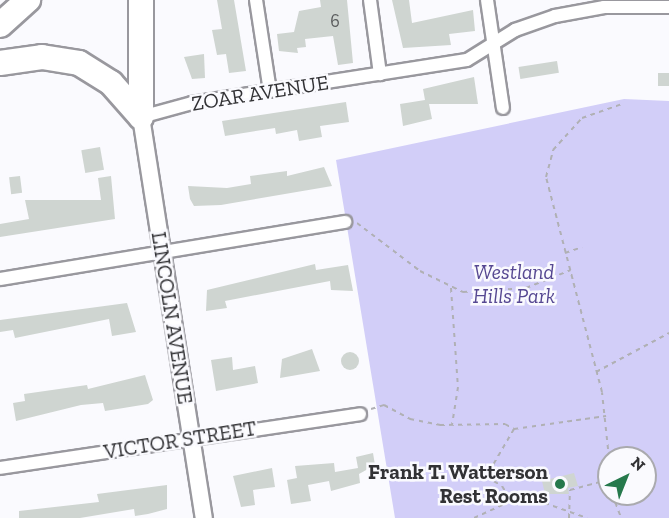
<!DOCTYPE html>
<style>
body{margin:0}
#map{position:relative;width:669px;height:518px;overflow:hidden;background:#fafafe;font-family:"Zilla Slab",serif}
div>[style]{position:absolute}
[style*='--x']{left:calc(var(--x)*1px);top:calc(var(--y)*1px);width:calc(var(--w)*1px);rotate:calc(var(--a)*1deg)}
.green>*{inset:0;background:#d2cef8}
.building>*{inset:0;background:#cfd5d1;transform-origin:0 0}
.round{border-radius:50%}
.path>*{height:2px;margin-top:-1px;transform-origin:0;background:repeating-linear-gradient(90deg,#b0b0b4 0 4.5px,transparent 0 9px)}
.roads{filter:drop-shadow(2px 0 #99989e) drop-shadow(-2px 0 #99989e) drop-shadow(0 2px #99989e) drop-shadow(0 -2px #99989e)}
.minor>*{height:12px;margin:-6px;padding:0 6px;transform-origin:6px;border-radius:6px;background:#fff}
.tertiary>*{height:16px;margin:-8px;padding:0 8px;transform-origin:8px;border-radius:8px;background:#fff}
.motorway>*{height:24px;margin:-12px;padding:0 12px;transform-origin:12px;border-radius:12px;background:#fff}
.dots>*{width:16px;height:16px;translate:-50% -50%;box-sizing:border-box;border:3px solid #fafafe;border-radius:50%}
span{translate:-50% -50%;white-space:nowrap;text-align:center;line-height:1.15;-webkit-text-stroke:5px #fafafe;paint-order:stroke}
.number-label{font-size:18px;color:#595b5c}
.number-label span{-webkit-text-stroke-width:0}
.street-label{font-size:21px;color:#323235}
.park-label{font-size:21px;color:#564892;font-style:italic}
.poi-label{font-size:21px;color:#323235;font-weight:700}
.right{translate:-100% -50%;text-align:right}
.north{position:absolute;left:597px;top:446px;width:60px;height:60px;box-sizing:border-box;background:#fafafe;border:2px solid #aaaaae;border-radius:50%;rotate:43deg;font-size:16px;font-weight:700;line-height:24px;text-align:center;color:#323235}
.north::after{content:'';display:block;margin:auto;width:21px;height:27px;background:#26794c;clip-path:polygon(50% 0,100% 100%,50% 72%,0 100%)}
</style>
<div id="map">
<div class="green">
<div style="clip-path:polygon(evenodd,624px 99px,669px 101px,669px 518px,395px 518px,336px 160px,624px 99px,609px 458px,645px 458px,645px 494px,609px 494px,609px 458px)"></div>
</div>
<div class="building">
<div style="clip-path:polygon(217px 0,234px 0,246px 71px,229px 73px,226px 54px,217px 55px,212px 30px,222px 29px)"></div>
<div style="clip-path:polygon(320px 0,347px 0,353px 63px,338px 65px,333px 36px,305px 39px,306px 47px,297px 48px,298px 53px,279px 51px,277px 34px,294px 32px,299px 11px,321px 7px)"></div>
<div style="clip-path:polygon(392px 0,409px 0,412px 23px,473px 10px,475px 31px,449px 34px,451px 45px,403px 48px)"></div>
<div style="clip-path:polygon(204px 54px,205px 78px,192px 79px,184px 57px)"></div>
<div style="left:557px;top:61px;width:12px;height:39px;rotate:81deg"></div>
<div style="left:658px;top:73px;width:11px;height:13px"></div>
<div style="clip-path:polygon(474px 77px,478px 104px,429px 104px,432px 119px,403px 126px,400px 104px,425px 100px,423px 89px)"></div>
<div style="clip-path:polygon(346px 102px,349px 122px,320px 126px,322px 137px,299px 141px,297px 130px,276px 134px,275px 128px,225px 136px,222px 121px)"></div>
<div style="left:100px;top:147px;width:23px;height:19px;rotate:80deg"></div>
<div style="clip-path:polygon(324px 167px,332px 186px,221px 205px,194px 206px,190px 199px,188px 186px,227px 188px,251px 184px,250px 176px,287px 171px,287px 176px)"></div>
<div style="left:20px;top:176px;width:17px;height:11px;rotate:83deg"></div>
<div style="clip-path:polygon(111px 176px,115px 219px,0 237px,0 224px,29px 219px,25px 200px,101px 200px,98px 178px)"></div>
<div style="clip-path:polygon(315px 264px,316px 270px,348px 265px,353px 291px,331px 290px,330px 281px,225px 301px,227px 308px,206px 311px,207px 290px)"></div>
<div style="clip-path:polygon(127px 303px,136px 332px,112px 336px,109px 319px,15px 338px,13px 330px,0 332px,0 320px)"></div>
<div style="clip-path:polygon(312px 349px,320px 371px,280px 378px,282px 359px)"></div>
<div class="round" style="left:341px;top:352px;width:18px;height:18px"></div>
<div style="clip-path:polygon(232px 357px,233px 370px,255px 366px,258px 383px,216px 391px,211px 360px)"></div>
<div style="clip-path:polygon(145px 375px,153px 400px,148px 404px,105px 411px,103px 403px,81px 405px,16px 421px,13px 403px,25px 401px,24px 394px,87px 385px,88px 389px)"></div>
<div style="clip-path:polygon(373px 453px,375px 465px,359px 474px,360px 483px,331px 491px,329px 481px,308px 485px,311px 501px,291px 504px,287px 480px,297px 478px,295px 466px,334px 463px,335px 472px,358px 468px,356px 457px)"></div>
<div style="clip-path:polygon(272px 468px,275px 487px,253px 490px,255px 505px,241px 507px,233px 476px)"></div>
<div style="clip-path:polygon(574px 473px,578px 486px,568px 488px,569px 494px,545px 494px,542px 481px)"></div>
<div style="clip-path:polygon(167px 485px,167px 509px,148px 514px,135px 516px,134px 509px,80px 518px,19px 518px,19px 511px,99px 502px,97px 494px)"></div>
</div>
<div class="path">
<div style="--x:357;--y:223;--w:79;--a:37.3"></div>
<div style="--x:420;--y:271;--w:48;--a:26"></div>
<div style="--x:463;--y:292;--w:63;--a:-3.6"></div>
<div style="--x:526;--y:288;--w:48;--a:-21.8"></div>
<div style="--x:565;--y:253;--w:18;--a:-19"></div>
<div style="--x:451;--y:288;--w:99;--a:86"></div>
<div style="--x:458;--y:387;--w:38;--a:99"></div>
<div style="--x:596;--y:372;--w:83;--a:-28.1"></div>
<div style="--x:371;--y:409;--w:14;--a:-17"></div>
<div style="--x:384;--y:405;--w:30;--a:28"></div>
<div style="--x:410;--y:419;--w:31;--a:11"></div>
<div style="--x:440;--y:425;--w:65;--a:-0.9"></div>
<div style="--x:505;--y:424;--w:10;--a:29"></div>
<div style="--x:514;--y:429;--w:56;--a:120.3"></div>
<div style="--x:486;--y:477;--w:18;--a:29"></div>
<div style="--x:502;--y:486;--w:17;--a:59"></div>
<div style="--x:511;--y:501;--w:25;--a:-2"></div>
<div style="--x:536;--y:500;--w:54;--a:19.4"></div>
<div style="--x:514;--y:429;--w:93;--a:-8"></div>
<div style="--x:609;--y:458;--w:66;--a:-96.1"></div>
<div style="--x:602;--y:392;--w:222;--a:-104.6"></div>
<div style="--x:546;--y:177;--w:28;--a:-75"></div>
<div style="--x:553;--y:150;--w:43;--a:-47.8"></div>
<div style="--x:582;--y:118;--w:42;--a:-19.3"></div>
<div style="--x:609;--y:461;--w:22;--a:90"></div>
<div style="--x:612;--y:494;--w:26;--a:69"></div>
<div style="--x:474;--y:518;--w:41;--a:-24.7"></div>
<div style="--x:569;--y:518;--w:28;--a:-88"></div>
<div style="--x:570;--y:490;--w:39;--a:-15"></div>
</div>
<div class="roads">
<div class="minor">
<div style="--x:256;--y:0;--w:92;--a:81.3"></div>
<div style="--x:370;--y:0;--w:75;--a:82.3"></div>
<div style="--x:487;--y:0;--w:109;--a:81.6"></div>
<div style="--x:141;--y:117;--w:53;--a:-15.4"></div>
<div style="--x:192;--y:103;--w:278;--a:-8.9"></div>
<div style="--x:467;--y:60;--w:57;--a:-32"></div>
<div style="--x:515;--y:30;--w:42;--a:-19.3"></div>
<div style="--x:555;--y:16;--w:50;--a:-10.4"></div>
<div style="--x:604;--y:7;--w:65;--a:0"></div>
<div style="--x:0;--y:279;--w:350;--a:-9.4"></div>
<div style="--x:0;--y:468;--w:364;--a:-8.5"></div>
</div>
<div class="tertiary">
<div style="--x:141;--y:117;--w:406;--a:81.1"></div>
</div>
<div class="motorway">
<div style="--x:0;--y:25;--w:38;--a:-42"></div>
<div style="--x:0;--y:63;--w:42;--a:-8.1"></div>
<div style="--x:42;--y:57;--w:37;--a:9"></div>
<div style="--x:79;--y:63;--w:38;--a:32"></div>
<div style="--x:111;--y:83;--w:45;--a:48.6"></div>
<div style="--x:141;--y:117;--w:117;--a:-90"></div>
</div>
</div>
<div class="dots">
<div style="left:560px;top:484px;background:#26794c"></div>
</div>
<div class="number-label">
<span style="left:335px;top:21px">6</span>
</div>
<div class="street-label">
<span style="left:260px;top:93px;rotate:-9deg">ZOAR AVENUE</span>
<span style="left:172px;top:318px;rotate:81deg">LINCOLN AVENUE</span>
<span style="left:180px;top:440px;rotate:-9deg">VICTOR STREET</span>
</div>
<div class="park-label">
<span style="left:514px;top:284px">Westland<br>Hills Park</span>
</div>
<div class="poi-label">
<span class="right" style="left:548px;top:484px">Frank T. Watterson<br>Rest Rooms</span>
</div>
<div class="north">N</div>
</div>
